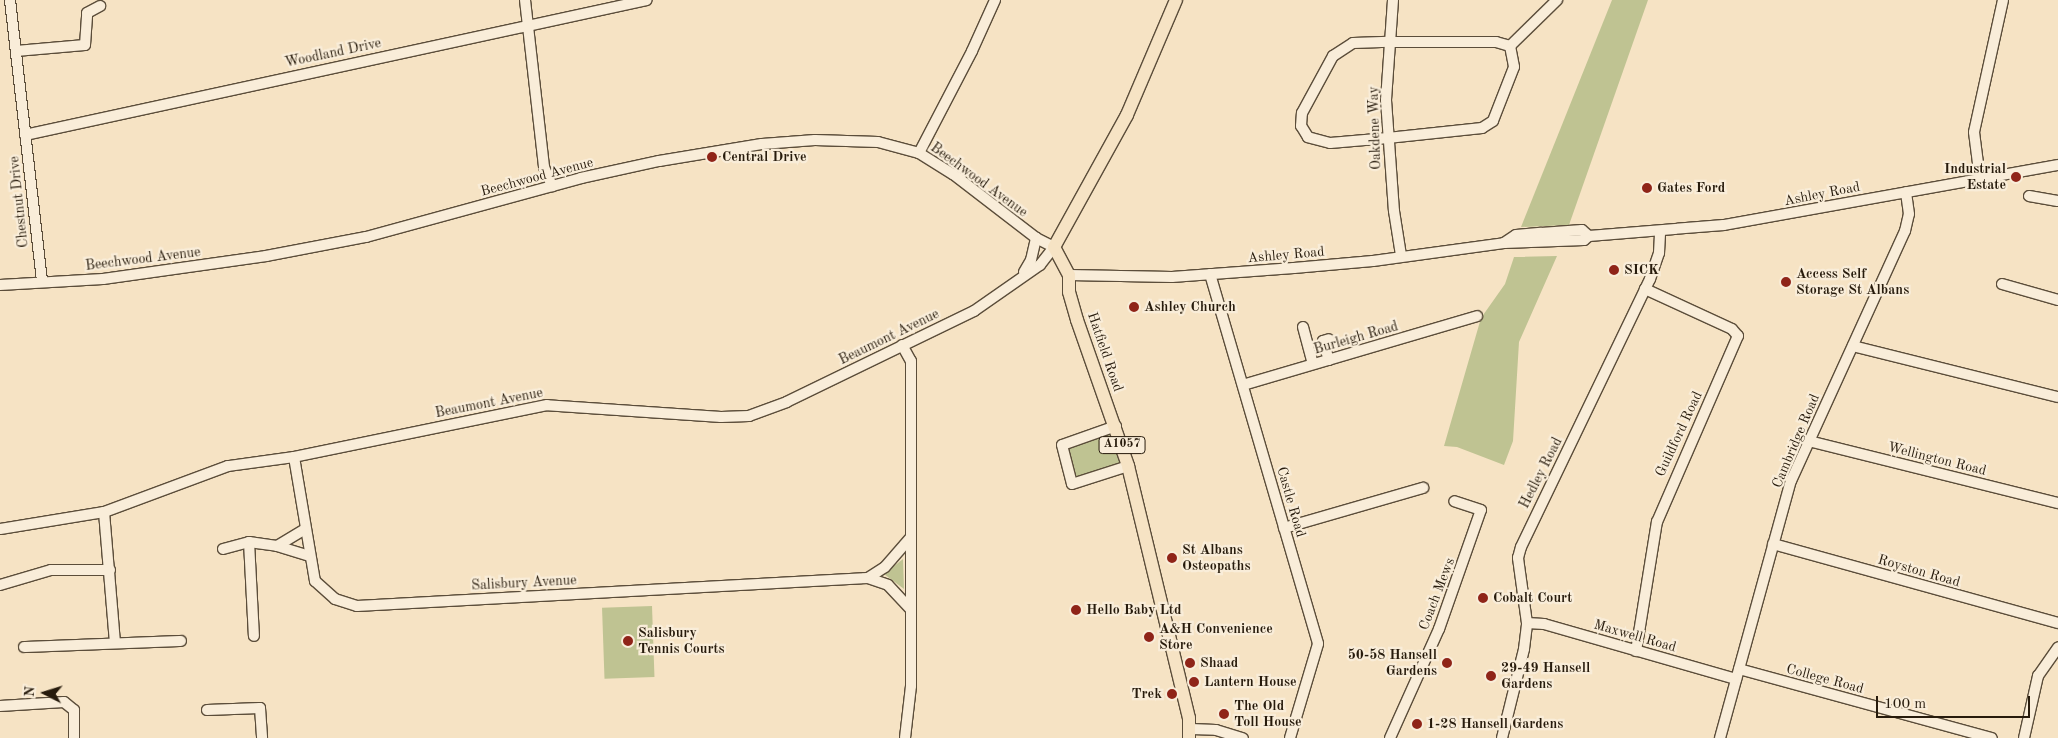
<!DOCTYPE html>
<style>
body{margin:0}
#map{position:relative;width:2058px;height:738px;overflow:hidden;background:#f6e3c4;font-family:"Old Standard TT",serif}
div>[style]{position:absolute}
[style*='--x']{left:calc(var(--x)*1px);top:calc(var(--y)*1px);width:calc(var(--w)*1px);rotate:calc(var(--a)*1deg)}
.green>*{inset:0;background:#bfc392;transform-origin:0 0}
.roads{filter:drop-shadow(1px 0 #5b4d3a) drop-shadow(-1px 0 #5b4d3a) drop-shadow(0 1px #5b4d3a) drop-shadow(0 -1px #5b4d3a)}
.minor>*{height:10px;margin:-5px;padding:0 5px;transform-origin:5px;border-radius:5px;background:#f9edd9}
.major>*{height:12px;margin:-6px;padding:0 6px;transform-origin:6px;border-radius:6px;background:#f6e3c4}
.dots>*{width:14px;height:14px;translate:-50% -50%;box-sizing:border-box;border:2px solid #f9edd9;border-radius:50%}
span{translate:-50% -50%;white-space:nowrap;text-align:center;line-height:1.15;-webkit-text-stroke:4.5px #f9edd9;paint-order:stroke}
.shield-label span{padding:1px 4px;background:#f9edd9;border:1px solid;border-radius:4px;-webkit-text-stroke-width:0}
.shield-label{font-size:12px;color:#271b0c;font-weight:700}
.street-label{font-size:14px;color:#271b0c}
.poi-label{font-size:14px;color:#271b0c;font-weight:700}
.left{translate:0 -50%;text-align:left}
.right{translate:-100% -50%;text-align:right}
.north{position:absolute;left:20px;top:668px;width:50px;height:50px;-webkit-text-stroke:4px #f9edd9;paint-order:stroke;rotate:275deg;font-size:14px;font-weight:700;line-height:20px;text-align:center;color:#271b0c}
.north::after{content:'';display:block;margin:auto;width:18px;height:22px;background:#271b0c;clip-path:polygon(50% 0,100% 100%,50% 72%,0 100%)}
.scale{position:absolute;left:1876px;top:696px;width:154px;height:22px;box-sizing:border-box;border:2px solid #271b0c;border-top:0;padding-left:6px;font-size:15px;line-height:18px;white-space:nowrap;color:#271b0c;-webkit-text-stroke:4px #f9edd9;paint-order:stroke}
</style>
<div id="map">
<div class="green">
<div style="clip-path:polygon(1612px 0,1648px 0,1569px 225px,1521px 227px)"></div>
<div style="clip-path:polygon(1557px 256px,1519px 342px,1513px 441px,1504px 465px,1457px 447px,1444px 446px,1481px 318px,1505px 284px,1514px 257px)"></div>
<div style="left:1114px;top:431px;width:37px;height:54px;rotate:74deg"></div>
<div style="clip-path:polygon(903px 559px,904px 589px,884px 574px)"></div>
<div style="left:652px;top:606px;width:71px;height:50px;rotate:88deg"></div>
</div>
<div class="roads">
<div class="minor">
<div style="--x:10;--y:0;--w:284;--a:83.5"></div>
<div style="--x:525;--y:0;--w:168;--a:83.5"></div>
<div style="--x:544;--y:167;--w:21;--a:67"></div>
<div style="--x:1393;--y:0;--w:100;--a:94"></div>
<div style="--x:1386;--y:100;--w:111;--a:85.9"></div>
<div style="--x:1394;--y:211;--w:45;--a:81"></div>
<div style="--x:1389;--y:42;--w:107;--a:0"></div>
<div style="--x:1496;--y:42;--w:15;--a:16"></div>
<div style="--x:1510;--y:46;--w:21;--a:79"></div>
<div style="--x:1514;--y:67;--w:58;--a:111.3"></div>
<div style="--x:1493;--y:121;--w:13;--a:148"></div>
<div style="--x:1482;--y:128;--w:95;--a:173.9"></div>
<div style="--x:1388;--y:138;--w:58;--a:175.1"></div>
<div style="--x:1330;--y:143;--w:23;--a:-165"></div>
<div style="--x:1308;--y:137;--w:13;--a:-122"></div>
<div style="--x:1301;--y:126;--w:13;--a:-86"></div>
<div style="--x:1302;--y:113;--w:65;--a:-61.5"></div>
<div style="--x:1333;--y:56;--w:24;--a:-33"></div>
<div style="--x:1353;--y:43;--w:36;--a:-2"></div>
<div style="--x:1510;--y:46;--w:66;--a:-44.4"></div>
<div style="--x:16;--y:51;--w:69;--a:-5"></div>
<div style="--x:85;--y:45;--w:32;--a:-86"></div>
<div style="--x:87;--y:13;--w:15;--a:-28"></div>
<div style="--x:25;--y:135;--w:636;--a:-12.25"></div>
<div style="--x:919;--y:153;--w:115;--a:-62.5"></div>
<div style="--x:972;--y:51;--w:56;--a:-65.7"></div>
<div style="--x:1980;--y:179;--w:47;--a:-97.3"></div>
<div style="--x:1974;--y:132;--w:135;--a:-77.6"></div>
<div style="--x:2029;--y:196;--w:29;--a:10"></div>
<div style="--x:1504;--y:243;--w:14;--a:-34"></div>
<div style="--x:1516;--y:235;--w:25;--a:-5"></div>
<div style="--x:1541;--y:233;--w:41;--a:-4.2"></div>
<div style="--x:1582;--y:230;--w:9;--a:41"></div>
<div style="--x:1024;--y:272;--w:14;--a:-60"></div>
<div style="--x:1031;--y:260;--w:23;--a:-77"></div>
<div style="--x:1210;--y:274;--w:385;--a:73.7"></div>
<div style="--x:1318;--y:644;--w:98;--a:106.6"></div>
<div style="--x:1069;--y:275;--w:103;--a:1.1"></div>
<div style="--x:1172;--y:277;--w:122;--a:-4.2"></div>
<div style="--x:1294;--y:268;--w:79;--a:-5.1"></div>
<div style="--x:1373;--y:261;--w:132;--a:-7.8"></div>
<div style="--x:1504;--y:243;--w:80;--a:-2.1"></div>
<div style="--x:1584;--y:240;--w:6;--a:-39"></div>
<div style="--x:1589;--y:236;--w:135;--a:-4.7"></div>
<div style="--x:1724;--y:225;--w:339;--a:-10.2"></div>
<div style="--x:2002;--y:284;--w:58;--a:15.9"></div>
<div style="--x:0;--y:285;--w:103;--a:-3.3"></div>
<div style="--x:103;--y:279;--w:165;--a:-8"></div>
<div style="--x:266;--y:256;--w:102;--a:-10.8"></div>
<div style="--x:366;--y:237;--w:223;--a:-15.3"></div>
<div style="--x:581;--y:178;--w:80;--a:-12.3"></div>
<div style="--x:659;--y:161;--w:104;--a:-9.4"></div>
<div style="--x:762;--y:144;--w:53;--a:-4.3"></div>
<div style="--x:815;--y:140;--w:63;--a:1.8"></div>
<div style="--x:878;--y:142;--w:42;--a:15"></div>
<div style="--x:919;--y:153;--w:40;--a:32"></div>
<div style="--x:953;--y:174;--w:105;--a:37.6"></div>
<div style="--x:1036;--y:238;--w:20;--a:27"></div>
<div style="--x:1054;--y:247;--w:23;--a:128"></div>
<div style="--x:1040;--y:265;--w:80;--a:145.1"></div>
<div style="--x:974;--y:311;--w:208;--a:154.1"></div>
<div style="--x:787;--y:402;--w:40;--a:159.8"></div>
<div style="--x:749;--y:416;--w:28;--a:178"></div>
<div style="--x:721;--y:417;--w:174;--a:-176.1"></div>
<div style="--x:547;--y:405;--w:258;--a:168.4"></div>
<div style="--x:294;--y:457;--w:67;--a:172.2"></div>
<div style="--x:228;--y:466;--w:132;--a:159.6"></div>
<div style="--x:104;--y:512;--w:105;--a:170.7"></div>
<div style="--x:1303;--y:327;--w:38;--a:75"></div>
<div style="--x:902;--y:345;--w:18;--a:61"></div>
<div style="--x:911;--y:361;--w:325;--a:90"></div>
<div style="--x:911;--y:686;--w:52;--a:96.6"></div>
<div style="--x:1853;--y:346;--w:211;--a:14"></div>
<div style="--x:1329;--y:360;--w:20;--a:-108"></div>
<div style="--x:1323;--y:341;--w:6;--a:-18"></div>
<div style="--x:1243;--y:385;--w:244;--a:-16.4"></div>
<div style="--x:1116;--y:426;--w:57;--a:160.6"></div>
<div style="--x:1062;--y:445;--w:40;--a:75.6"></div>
<div style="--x:1072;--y:484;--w:59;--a:-17.8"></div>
<div style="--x:1809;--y:441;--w:257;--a:14"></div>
<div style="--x:294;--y:457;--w:126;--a:80.4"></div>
<div style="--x:315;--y:581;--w:27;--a:42"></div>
<div style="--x:335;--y:599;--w:23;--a:18"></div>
<div style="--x:357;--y:606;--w:512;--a:-3.14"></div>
<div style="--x:868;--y:578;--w:21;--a:19"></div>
<div style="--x:888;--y:585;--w:33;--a:47"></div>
<div style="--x:104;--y:512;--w:130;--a:85.2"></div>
<div style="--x:1284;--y:528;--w:145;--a:-16.1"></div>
<div style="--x:249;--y:542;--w:94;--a:87"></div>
<div style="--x:1773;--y:544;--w:296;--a:15.5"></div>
<div style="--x:277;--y:546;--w:34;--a:17"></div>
<div style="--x:223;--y:549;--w:27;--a:-15"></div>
<div style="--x:249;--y:542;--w:28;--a:8"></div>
<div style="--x:277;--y:546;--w:31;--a:-31"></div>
<div style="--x:868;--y:578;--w:20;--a:-33"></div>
<div style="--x:885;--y:567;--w:37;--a:-49"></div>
<div style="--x:0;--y:585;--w:53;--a:-16.4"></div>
<div style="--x:51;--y:570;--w:59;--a:0"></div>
<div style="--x:1527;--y:623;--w:17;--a:3"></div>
<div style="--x:1544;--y:624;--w:200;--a:16"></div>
<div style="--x:24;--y:647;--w:157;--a:-2.2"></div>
<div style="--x:1636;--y:651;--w:131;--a:-80.8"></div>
<div style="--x:1657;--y:522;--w:203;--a:-66.5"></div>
<div style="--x:1738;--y:336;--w:9;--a:-131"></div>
<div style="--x:1732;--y:329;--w:96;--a:-155.3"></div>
<div style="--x:1739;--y:669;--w:262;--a:15.3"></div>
<div style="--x:0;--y:706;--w:64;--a:-3.6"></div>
<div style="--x:64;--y:702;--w:13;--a:39"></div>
<div style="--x:74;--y:710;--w:28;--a:90"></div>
<div style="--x:207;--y:710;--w:53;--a:-2.2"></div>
<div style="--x:260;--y:708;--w:30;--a:86"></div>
<div style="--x:1191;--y:729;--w:25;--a:2"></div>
<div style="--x:1216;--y:730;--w:28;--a:17"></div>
<div style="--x:1390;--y:738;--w:120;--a:-65.8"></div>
<div style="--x:1439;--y:629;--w:126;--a:-70.6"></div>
<div style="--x:1481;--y:510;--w:28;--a:-162"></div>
<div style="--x:1502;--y:738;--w:92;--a:-76.1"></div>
<div style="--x:1524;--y:649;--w:26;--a:-83"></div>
<div style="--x:1527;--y:623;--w:66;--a:-97.9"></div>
<div style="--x:1518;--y:558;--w:11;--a:-75"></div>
<div style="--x:1521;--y:547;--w:297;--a:-64.3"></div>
<div style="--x:1650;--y:279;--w:28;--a:-71"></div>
<div style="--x:1659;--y:253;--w:21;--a:-87"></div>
<div style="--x:1720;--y:738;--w:267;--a:-74.6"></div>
<div style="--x:1791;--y:481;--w:275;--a:-65.5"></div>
<div style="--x:1905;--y:231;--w:17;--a:-77"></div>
<div style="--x:1909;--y:214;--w:22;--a:-98"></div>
<div style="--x:2024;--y:738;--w:64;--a:-77.3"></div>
<div style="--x:2038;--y:676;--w:35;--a:-55"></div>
</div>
<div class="major">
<div style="--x:1176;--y:0;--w:125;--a:113.1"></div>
<div style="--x:1127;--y:115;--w:151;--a:118.9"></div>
<div style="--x:1054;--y:247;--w:32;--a:62"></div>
<div style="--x:1069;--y:275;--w:17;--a:90"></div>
<div style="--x:1069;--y:292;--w:29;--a:74"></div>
<div style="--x:1077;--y:320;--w:155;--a:70.7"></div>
<div style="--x:1128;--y:466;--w:259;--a:76.4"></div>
<div style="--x:1189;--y:718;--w:20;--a:90"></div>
</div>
</div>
<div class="dots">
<div style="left:712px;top:157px;background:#8f2418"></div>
<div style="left:2016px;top:177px;background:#8f2418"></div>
<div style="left:1647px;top:188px;background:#8f2418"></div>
<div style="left:1614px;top:270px;background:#8f2418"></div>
<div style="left:1786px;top:282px;background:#8f2418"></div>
<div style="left:1134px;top:307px;background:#8f2418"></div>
<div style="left:1172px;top:558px;background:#8f2418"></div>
<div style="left:1483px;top:598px;background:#8f2418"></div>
<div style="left:1076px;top:610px;background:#8f2418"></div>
<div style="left:1149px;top:637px;background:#8f2418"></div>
<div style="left:628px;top:641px;background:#8f2418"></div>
<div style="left:1190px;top:663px;background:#8f2418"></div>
<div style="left:1447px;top:663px;background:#8f2418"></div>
<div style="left:1491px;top:676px;background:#8f2418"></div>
<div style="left:1194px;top:682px;background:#8f2418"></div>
<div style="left:1172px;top:694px;background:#8f2418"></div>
<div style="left:1224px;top:714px;background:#8f2418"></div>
<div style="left:1417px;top:724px;background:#8f2418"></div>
</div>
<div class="shield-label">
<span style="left:1122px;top:445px">A1057</span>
</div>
<div class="street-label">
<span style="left:333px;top:53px;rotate:-12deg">Woodland Drive</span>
<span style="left:1375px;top:128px;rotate:-92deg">Oakdene Way</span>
<span style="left:537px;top:177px;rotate:-15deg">Beechwood Avenue</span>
<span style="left:979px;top:180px;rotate:36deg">Beechwood Avenue</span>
<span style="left:1822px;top:194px;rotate:-11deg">Ashley Road</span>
<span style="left:19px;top:202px;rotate:-96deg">Chestnut Drive</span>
<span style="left:1286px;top:255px;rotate:-5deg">Ashley Road</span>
<span style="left:143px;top:259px;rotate:-7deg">Beechwood Avenue</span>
<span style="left:889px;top:337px;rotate:-26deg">Beaumont Avenue</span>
<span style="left:1356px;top:338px;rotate:-16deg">Burleigh Road</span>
<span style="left:1105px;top:352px;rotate:71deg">Hatfield Road</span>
<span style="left:489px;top:403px;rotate:-11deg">Beaumont Avenue</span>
<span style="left:1679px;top:434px;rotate:-65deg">Guildford Road</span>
<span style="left:1796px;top:441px;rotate:-67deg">Cambridge Road</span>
<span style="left:1937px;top:459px;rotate:14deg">Wellington Road</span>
<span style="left:1541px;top:473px;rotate:-63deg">Hedley Road</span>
<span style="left:1291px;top:502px;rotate:74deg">Castle Road</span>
<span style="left:1919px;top:571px;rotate:16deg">Royston Road</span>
<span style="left:524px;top:583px;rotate:-3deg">Salisbury Avenue</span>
<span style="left:1437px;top:594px;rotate:-69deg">Coach Mews</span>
<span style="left:1635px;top:636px;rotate:16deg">Maxwell Road</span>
<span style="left:1825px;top:679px;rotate:15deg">College Road</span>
</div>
<div class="poi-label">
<span class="left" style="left:722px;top:157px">Central Drive</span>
<span class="right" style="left:2006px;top:177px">Industrial<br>Estate</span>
<span class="left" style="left:1657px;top:188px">Gates Ford</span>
<span class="left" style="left:1624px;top:270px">SICK</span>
<span class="left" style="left:1796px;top:282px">Access Self<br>Storage St Albans</span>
<span class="left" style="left:1144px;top:307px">Ashley Church</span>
<span class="left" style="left:1182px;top:558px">St Albans<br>Osteopaths</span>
<span class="left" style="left:1493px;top:598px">Cobalt Court</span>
<span class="left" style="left:1086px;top:610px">Hello Baby Ltd</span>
<span class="left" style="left:1159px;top:637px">A&amp;H Convenience<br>Store</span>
<span class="left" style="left:638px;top:641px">Salisbury<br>Tennis Courts</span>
<span class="right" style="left:1437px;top:663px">50-58 Hansell<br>Gardens</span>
<span class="left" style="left:1200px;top:663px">Shaad</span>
<span class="left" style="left:1501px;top:676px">29-49 Hansell<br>Gardens</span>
<span class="left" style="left:1204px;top:682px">Lantern House</span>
<span class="right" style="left:1162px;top:694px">Trek</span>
<span class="left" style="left:1234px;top:714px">The Old<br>Toll House</span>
<span class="left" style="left:1427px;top:724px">1-28 Hansell Gardens</span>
</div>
<div class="north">N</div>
<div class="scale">100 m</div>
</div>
